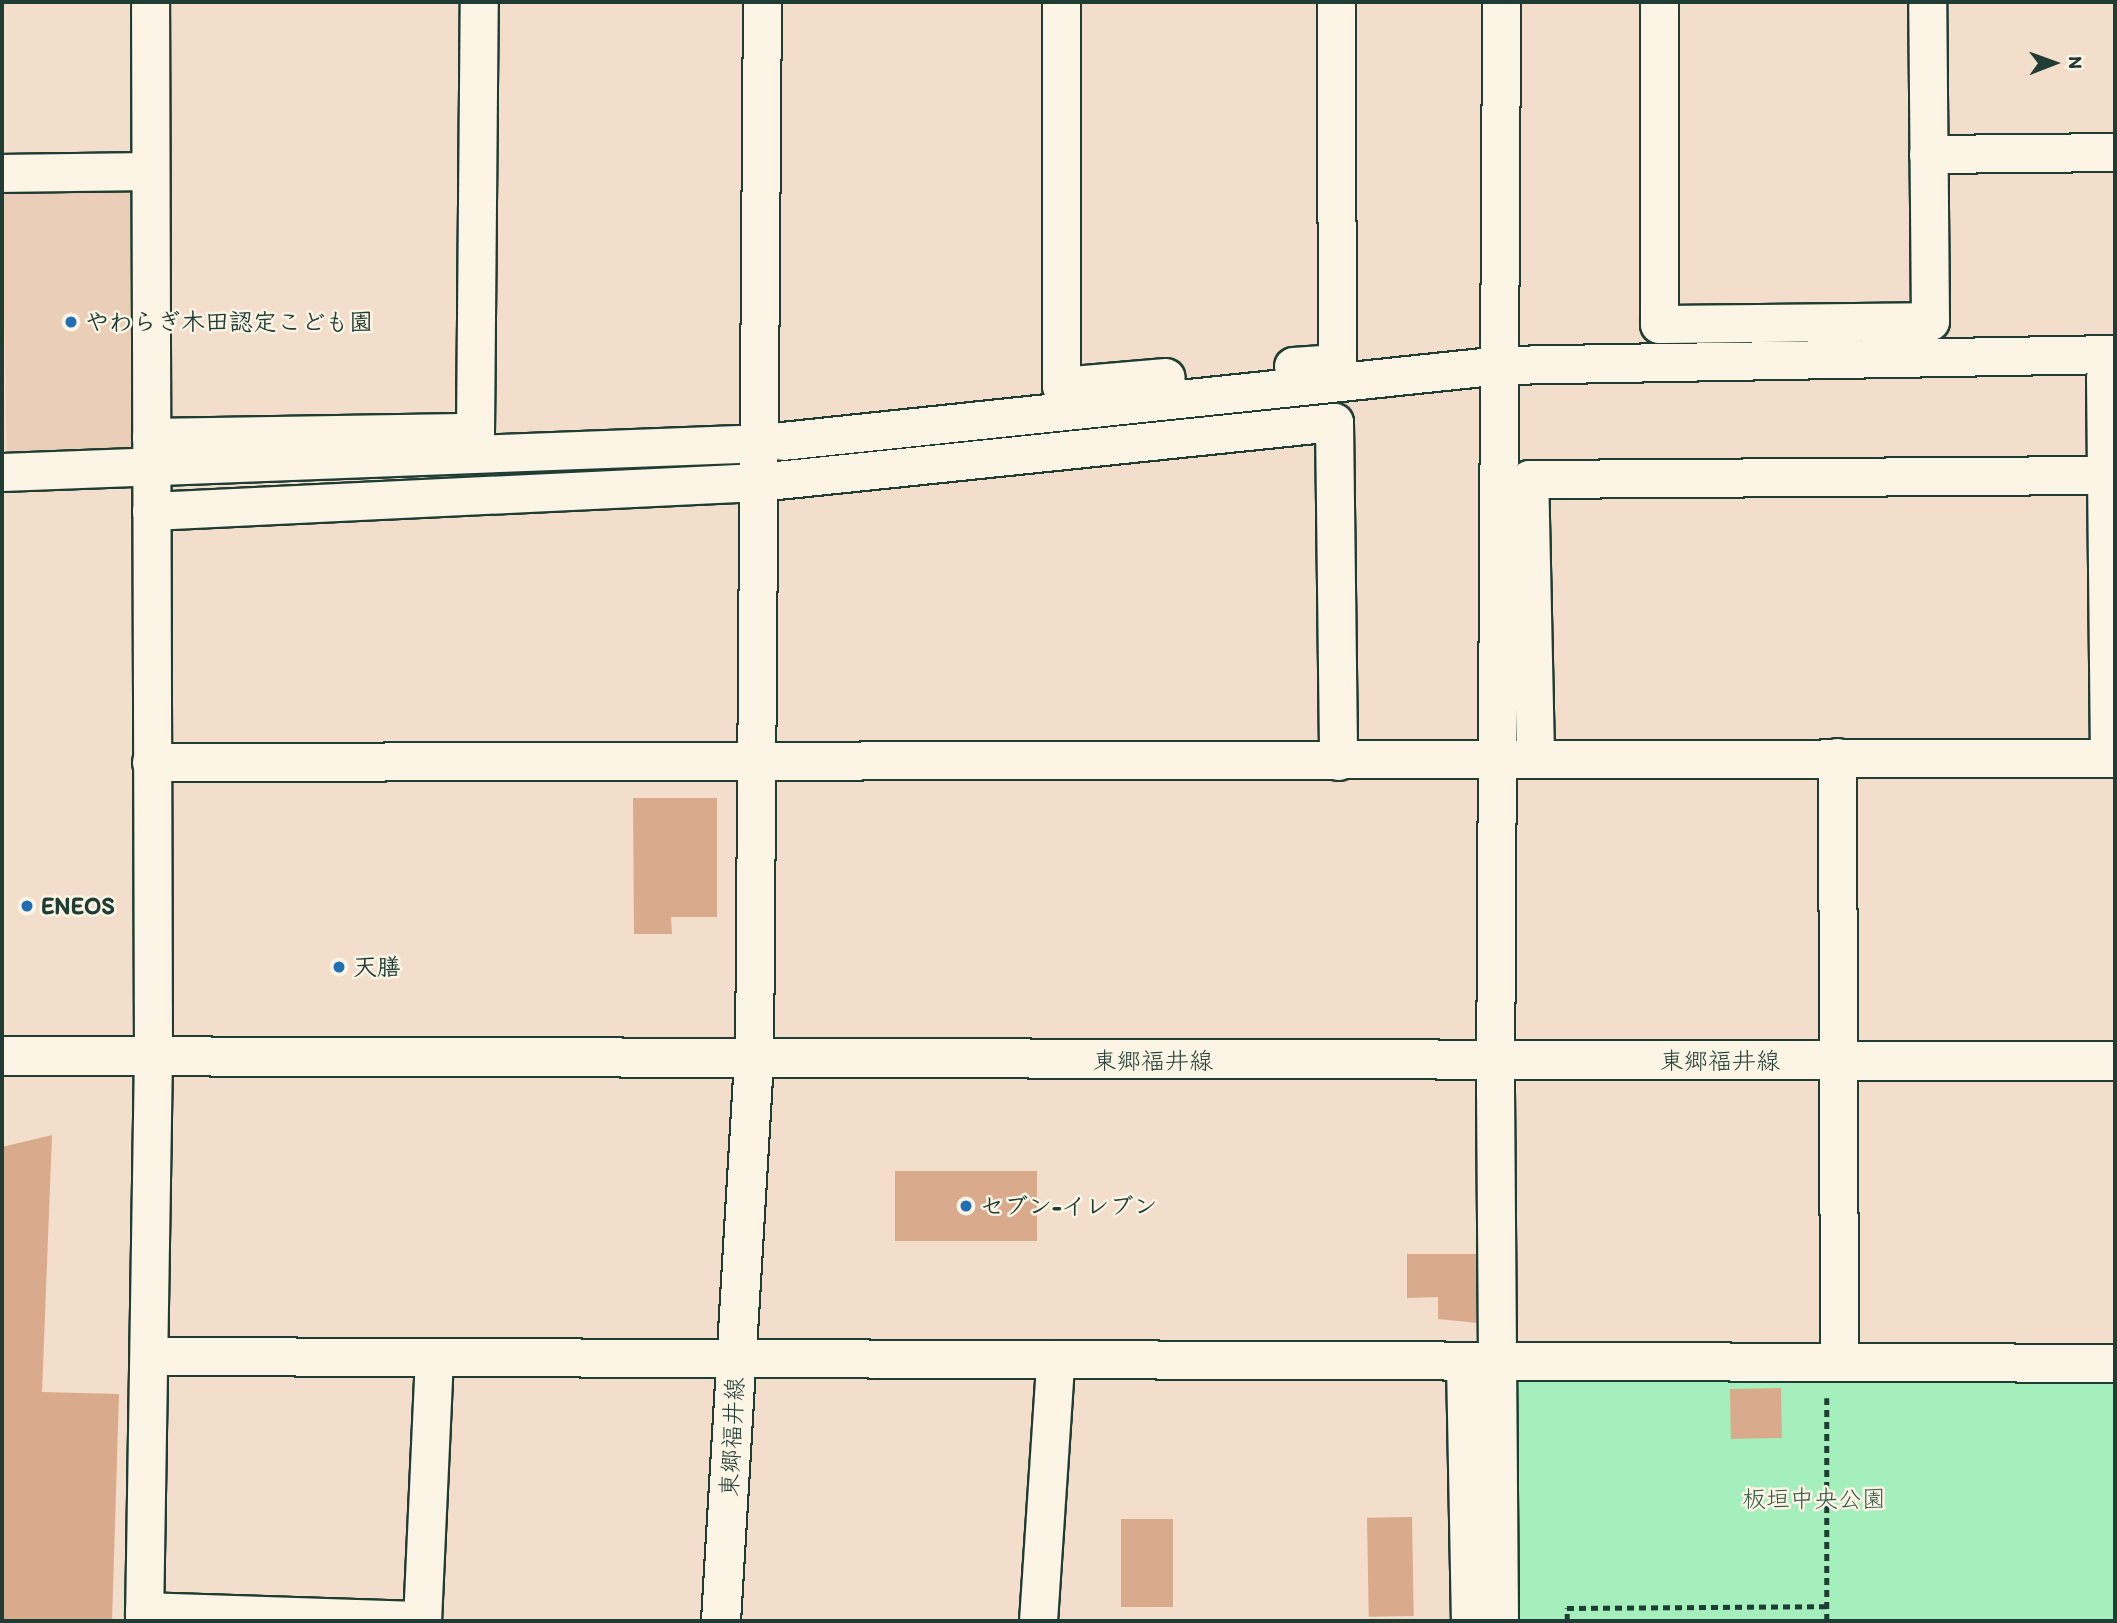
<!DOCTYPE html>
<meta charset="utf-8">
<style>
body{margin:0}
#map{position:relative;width:2117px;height:1623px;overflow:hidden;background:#f2deca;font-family:Itim,"Klee One",sans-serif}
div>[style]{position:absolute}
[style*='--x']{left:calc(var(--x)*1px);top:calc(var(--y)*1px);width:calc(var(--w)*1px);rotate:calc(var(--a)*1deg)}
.built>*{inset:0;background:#ebceb7;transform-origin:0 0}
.green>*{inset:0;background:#a5efbd;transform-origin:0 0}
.building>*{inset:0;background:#daaa8c;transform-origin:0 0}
.path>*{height:4.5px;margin-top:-2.25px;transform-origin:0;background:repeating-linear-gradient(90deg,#1f3d34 0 7px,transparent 0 12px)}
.roads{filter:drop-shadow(2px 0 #1f3d34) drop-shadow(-2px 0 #1f3d34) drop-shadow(0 2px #1f3d34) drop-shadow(0 -2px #1f3d34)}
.street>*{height:37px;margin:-18.5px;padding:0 18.5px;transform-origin:18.5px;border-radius:18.5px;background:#fcf5e5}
.secondary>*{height:38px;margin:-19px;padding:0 19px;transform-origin:19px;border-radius:19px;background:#fcf5e5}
.dots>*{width:19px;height:19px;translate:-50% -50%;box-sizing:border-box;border:4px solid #fcf5e5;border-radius:50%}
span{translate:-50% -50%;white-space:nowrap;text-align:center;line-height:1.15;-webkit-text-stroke:5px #fcf5e5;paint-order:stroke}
.poi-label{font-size:24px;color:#1f3d34;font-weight:700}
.left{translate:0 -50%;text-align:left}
.street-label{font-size:24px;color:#1f3d34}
.park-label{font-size:24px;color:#335849}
.frame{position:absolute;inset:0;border:4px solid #1f3d34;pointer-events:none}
.north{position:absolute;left:2019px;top:28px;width:70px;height:70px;-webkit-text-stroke:5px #fcf5e5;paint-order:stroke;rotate:89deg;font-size:19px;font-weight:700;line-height:28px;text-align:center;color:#1f3d34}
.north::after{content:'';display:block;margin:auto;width:24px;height:32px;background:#1f3d34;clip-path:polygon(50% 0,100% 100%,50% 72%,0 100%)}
</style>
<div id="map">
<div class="built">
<div style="left:138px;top:186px;width:271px;height:136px;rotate:89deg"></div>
</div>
<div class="green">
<div style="left:2115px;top:1376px;width:245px;height:603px;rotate:90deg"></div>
</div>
<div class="building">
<div style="clip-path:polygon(633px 798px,717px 798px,717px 917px,671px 917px,672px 934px,634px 934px)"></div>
<div style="clip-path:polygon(52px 1135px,42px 1392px,119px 1394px,112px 1621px,2px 1621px,2px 1147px)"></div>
<div style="left:895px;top:1171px;width:142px;height:70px"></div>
<div style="clip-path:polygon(1407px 1254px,1477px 1254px,1478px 1323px,1438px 1319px,1438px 1297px,1407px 1298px)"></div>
<div style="left:1781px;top:1388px;width:50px;height:51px;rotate:89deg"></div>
<div style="left:1412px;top:1517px;width:99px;height:45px;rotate:89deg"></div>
<div style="left:1121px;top:1519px;width:52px;height:88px"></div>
</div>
<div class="path">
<div style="--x:1827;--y:1398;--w:223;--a:90"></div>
<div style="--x:1567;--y:1621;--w:13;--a:-90"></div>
<div style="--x:1567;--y:1608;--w:260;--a:-0.4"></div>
</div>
<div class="roads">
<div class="street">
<div style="--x:1061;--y:2;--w:384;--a:90"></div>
<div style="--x:1061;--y:386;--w:105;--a:-4.9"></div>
<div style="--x:1659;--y:2;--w:322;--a:90"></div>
<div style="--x:1659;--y:324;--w:271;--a:-0.6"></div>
<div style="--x:1930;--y:321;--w:319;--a:-90.5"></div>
<div style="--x:1928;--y:154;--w:187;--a:-0.6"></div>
<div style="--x:2;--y:173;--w:148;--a:-0.8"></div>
<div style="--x:1293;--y:366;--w:44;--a:-3.9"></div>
<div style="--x:1337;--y:363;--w:361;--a:-90.2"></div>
<div style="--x:151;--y:437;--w:324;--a:-0.9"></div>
<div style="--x:475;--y:432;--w:430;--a:-89.5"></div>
<div style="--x:782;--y:441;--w:724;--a:-6.03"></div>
<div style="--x:1502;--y:365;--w:613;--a:-1.03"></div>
<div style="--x:2;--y:472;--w:737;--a:-2.18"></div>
<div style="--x:151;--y:511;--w:608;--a:-2.74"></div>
<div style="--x:758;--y:482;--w:579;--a:-5.95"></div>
<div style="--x:1334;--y:422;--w:339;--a:89.3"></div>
<div style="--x:1535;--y:756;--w:277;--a:-91.2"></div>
<div style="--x:1529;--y:479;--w:577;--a:-0.4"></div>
<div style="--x:1837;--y:757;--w:605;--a:89.81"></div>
<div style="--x:2109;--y:758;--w:380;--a:-90.6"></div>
<div style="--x:2105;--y:378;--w:10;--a:0"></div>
<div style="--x:151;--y:762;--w:1964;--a:-0.12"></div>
<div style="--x:754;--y:1060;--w:1058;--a:-89.57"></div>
<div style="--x:150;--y:1356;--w:1965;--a:0.2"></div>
<div style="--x:1465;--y:1363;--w:258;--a:88.9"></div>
<div style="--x:144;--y:1611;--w:278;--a:1.9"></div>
<div style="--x:144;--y:1621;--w:566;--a:-89.09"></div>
<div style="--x:153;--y:1055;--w:1053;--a:-90.16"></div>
<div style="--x:422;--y:1621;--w:262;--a:-87.4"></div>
<div style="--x:1038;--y:1621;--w:260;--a:-86.2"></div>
<div style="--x:1499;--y:1621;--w:528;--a:-90.43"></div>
<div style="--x:1495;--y:1093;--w:1091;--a:-89.68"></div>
</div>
<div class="secondary">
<div style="--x:2;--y:1056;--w:2113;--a:0.14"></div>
<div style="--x:721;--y:1621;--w:562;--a:-86.63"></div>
</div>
</div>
<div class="dots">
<div style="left:71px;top:322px;background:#1f6fb2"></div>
<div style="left:27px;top:906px;background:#1f6fb2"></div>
<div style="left:339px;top:967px;background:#1f6fb2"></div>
<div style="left:966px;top:1206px;background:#1f6fb2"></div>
</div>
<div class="poi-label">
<span class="left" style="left:85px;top:322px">やわらぎ木田認定こども園</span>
<span class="left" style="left:41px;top:906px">ENEOS</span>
<span class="left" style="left:353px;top:967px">天膳</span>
<span class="left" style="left:980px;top:1206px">セブン-イレブン</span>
</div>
<div class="street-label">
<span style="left:1153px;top:1061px">東郷福井線</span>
<span style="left:1720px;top:1061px">東郷福井線</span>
<span style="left:732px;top:1437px;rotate:-87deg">東郷福井線</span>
</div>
<div class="park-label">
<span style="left:1814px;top:1499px">板垣中央公園</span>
</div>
<div class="frame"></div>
<div class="north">N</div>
</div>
